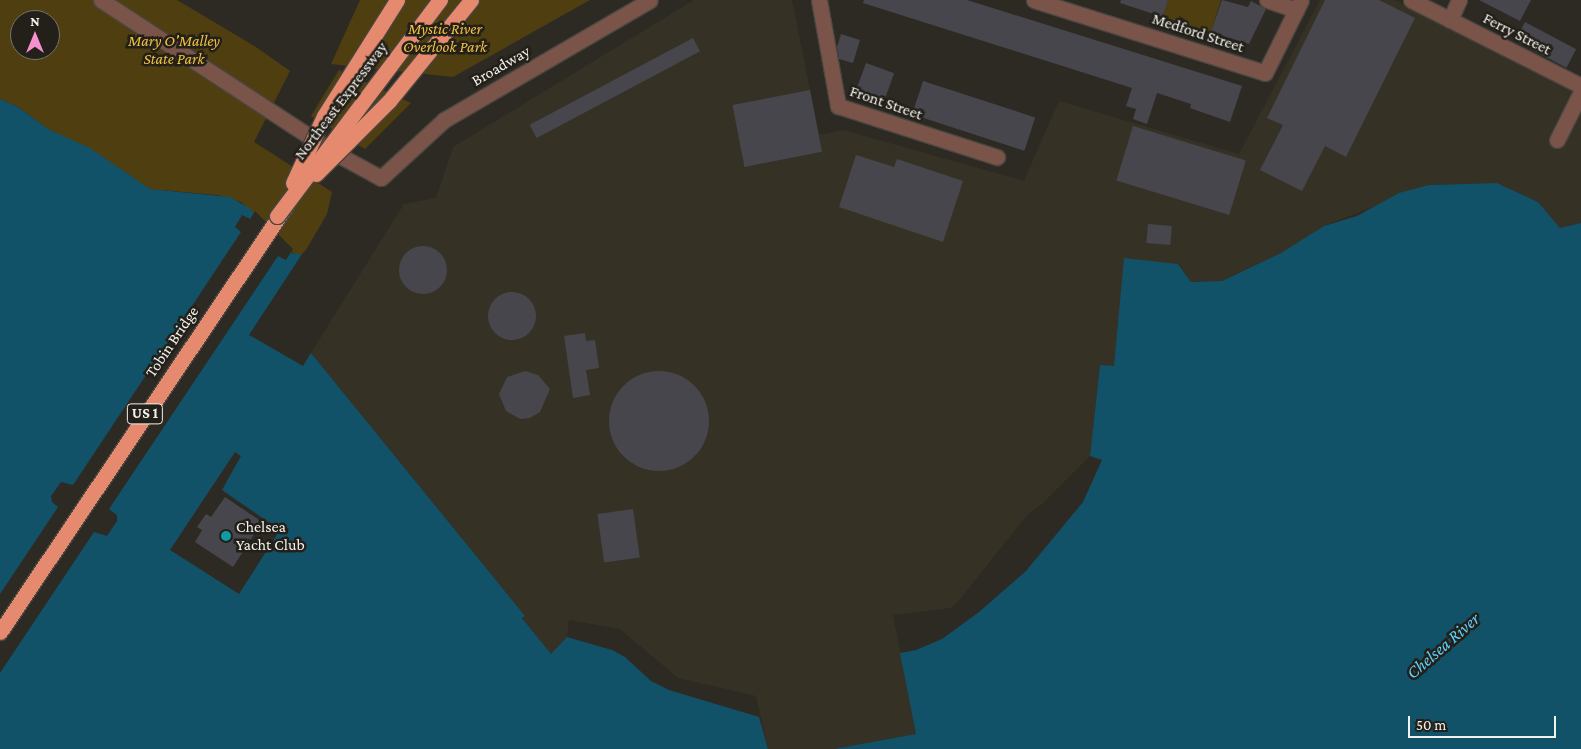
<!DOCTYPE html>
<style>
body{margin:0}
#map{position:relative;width:1581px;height:749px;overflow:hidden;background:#2d2a24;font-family:"Crimson Pro",serif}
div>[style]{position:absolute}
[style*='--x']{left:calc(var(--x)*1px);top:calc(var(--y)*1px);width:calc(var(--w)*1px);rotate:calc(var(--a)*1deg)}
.built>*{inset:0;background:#363125}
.green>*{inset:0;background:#4f3e10}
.water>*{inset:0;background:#115269}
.pier>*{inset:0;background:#2d2a24}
.building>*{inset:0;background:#47464d;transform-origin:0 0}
.round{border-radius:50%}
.roads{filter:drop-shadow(1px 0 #494640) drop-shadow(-1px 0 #494640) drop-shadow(0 1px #494640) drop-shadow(0 -1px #494640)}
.minor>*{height:15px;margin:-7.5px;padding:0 7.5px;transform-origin:7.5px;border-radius:7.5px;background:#7a5449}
.motorway>*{height:15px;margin:-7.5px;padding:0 7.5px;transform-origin:7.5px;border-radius:7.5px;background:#e68a6f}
.bridges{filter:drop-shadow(1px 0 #494640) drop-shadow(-1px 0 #494640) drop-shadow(0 1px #494640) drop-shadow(0 -1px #494640)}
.motorway-bridge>*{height:15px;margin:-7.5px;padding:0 7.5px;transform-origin:7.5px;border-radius:7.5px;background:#e68a6f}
.dots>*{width:14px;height:14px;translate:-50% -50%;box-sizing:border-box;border:2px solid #23201a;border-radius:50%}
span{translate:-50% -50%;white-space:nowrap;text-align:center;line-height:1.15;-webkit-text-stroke:5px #23201a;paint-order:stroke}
.shield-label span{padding:1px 4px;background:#23201a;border:1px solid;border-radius:4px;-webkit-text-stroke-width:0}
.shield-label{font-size:15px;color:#f3f1ed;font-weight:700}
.park-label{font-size:16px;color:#f2c03f;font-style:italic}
.street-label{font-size:16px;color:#f3f1ed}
.poi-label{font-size:16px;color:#f3f1ed}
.left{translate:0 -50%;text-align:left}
.water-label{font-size:18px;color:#5ed0fc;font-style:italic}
.north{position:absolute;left:10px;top:10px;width:50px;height:50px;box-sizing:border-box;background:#23201a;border:1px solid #76746e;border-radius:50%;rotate:0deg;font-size:14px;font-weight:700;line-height:20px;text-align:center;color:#f3f1ed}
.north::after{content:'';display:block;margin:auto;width:18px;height:22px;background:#f690cf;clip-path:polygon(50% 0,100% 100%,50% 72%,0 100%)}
.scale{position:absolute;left:1408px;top:716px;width:148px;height:22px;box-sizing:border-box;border:2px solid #f3f1ed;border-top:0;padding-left:6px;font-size:15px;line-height:18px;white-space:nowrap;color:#f3f1ed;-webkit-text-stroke:4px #23201a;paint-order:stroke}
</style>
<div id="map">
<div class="built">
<div style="clip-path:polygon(694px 0,792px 0,819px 135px,843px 130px,1024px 181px,1059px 101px,1239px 154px,1320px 0,1395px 0,1581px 94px,1581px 223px,1560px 228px,1538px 202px,1497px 183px,1429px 185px,1324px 226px,1281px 253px,1221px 281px,1191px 282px,1179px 264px,1126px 368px,1100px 365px,1090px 456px,1042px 504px,1027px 515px,957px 603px,950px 608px,893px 615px,916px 734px,834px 749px,768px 749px,756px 696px,678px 678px,620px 629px,569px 620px,567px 637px,551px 655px,522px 617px,525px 616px,311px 353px,404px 204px,436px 198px,453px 147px)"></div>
</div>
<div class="green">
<div style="clip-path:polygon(evenodd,0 0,177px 0,256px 47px,290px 71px,254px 142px,332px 192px,327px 214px,306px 250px,302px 254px,294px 254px,241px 202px,217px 195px,149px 189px,90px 149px,48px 129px,18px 107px,0 99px,0 0,20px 20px,50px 20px,50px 50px,20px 50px,20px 20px)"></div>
<div style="clip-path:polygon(360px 0,590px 0,453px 77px,331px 64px)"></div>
<div style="clip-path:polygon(1168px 0,1221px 0,1211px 32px,1163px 17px)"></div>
<div style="clip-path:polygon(339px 70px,411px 103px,365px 149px,311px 116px)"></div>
</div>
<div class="water">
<div style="clip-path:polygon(0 99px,18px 107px,48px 129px,90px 148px,150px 189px,230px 197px,249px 208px,293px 254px,302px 254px,249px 335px,303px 366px,311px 353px,525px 616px,522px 618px,551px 654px,567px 637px,612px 650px,625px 657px,651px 681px,669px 690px,759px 717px,768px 749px,0 749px)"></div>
<div style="clip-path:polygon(1497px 183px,1538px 202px,1560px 228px,1581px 223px,1581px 749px,834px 749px,916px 734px,900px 653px,916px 650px,942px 639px,979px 612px,1026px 571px,1083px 502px,1102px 460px,1090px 456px,1100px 365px,1114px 366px,1124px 258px,1178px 264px,1191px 282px,1222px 281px,1281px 253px,1324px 226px,1357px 216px,1399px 193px,1429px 185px)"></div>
</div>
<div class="pier">
<div style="clip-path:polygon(255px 211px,293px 249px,286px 260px,278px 256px,109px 509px,117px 515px,117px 521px,107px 536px,94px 532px,0 673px,0 594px,58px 507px,52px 502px,51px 496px,61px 482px,73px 485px,241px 232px,235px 227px,242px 215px,250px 219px)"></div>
<div style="clip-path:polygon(235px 452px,241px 456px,222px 490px,280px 530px,239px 594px,170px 550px)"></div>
</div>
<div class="building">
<div style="clip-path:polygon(864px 0,967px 0,1242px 86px,1230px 122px,1190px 108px,1191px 104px,1157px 93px,1147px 124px,1133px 119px,1136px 109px,1126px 106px,1132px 88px,863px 3px)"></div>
<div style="clip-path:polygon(1121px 0,1168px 0,1163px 17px,1120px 3px)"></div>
<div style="clip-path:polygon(1222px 0,1248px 7px,1251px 1px,1266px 9px,1249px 44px,1211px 32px)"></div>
<div style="clip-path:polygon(1325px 0,1379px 0,1415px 18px,1346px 157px,1325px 146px,1302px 191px,1260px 170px,1283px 125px,1267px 118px)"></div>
<div style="clip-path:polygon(1479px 0,1531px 0,1520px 21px)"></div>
<div style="left:1525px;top:22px;width:58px;height:21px;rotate:28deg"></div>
<div style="clip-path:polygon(841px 34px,860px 40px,853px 63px,839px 59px,837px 47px)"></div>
<div style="left:693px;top:38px;width:15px;height:185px;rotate:62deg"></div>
<div style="left:866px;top:63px;width:30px;height:30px;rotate:20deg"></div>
<div style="left:923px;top:81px;width:118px;height:35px;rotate:18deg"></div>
<div style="left:810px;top:90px;width:63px;height:79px;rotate:79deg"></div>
<div style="left:1133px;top:126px;width:118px;height:57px;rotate:17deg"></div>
<div style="clip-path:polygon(856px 155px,894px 167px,897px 159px,963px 181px,943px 242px,839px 207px)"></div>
<div style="left:1148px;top:224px;width:24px;height:19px;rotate:5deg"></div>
<div class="round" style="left:399px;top:246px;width:48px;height:48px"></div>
<div class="round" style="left:488px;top:292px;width:48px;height:48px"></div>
<div style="clip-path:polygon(585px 333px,586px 341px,595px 340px,599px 368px,586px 370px,590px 395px,573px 398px,564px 336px)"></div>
<div class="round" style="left:609px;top:371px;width:100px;height:100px"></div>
<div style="clip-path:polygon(525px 371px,538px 375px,550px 389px,540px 412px,530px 418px,520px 419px,506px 411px,499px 394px,507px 377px)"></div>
<div style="clip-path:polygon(225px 497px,262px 522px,233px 567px,195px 542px,202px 530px,197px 527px,206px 514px,211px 517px)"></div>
<div style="left:633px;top:509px;width:49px;height:36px;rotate:82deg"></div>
</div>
<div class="roads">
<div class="minor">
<div style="--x:101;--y:0;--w:280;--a:33.2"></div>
<div style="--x:335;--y:153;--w:52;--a:28.5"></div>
<div style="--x:381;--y:178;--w:86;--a:-42.6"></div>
<div style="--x:444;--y:120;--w:238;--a:-30.2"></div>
<div style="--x:819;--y:0;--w:108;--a:79.8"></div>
<div style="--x:838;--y:106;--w:167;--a:17.8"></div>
<div style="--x:1034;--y:0;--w:242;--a:17.5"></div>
<div style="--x:1265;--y:73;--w:81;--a:-63.7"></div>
<div style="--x:1267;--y:0;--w:31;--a:19"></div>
<div style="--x:1411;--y:0;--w:191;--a:26.8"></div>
<div style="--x:1450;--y:20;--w:22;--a:-66"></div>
<div style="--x:1557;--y:140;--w:54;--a:-63.4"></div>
</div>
<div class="motorway">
<div style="--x:0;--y:632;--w:513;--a:-56.12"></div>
</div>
</div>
<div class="bridges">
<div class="motorway-bridge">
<div style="--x:316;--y:174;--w:103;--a:-45"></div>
<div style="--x:389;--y:101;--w:130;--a:-50.9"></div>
<div style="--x:293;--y:183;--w:74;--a:-65.2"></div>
<div style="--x:324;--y:116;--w:137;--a:-57.8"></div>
<div style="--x:277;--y:216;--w:271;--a:-53"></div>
</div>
</div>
<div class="dots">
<div style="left:226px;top:536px;background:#0f9aa8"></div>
</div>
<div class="shield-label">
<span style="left:145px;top:414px">US 1</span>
</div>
<div class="park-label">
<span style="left:445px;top:38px">Mystic River<br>Overlook Park</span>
<span style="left:174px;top:50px">Mary O'Malley<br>State Park</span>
</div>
<div class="street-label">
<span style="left:1198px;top:33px;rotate:18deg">Medford Street</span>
<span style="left:1517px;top:34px;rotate:27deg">Ferry Street</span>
<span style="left:501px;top:66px;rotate:-30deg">Broadway</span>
<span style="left:341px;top:101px;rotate:-53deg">Northeast Expressway</span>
<span style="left:886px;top:103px;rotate:19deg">Front Street</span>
<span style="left:172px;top:342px;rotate:-56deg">Tobin Bridge</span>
</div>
<div class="poi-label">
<span class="left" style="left:236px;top:536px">Chelsea<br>Yacht Club</span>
</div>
<div class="water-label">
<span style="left:1443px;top:646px;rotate:-41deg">Chelsea River</span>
</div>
<div class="north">N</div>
<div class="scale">50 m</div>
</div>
